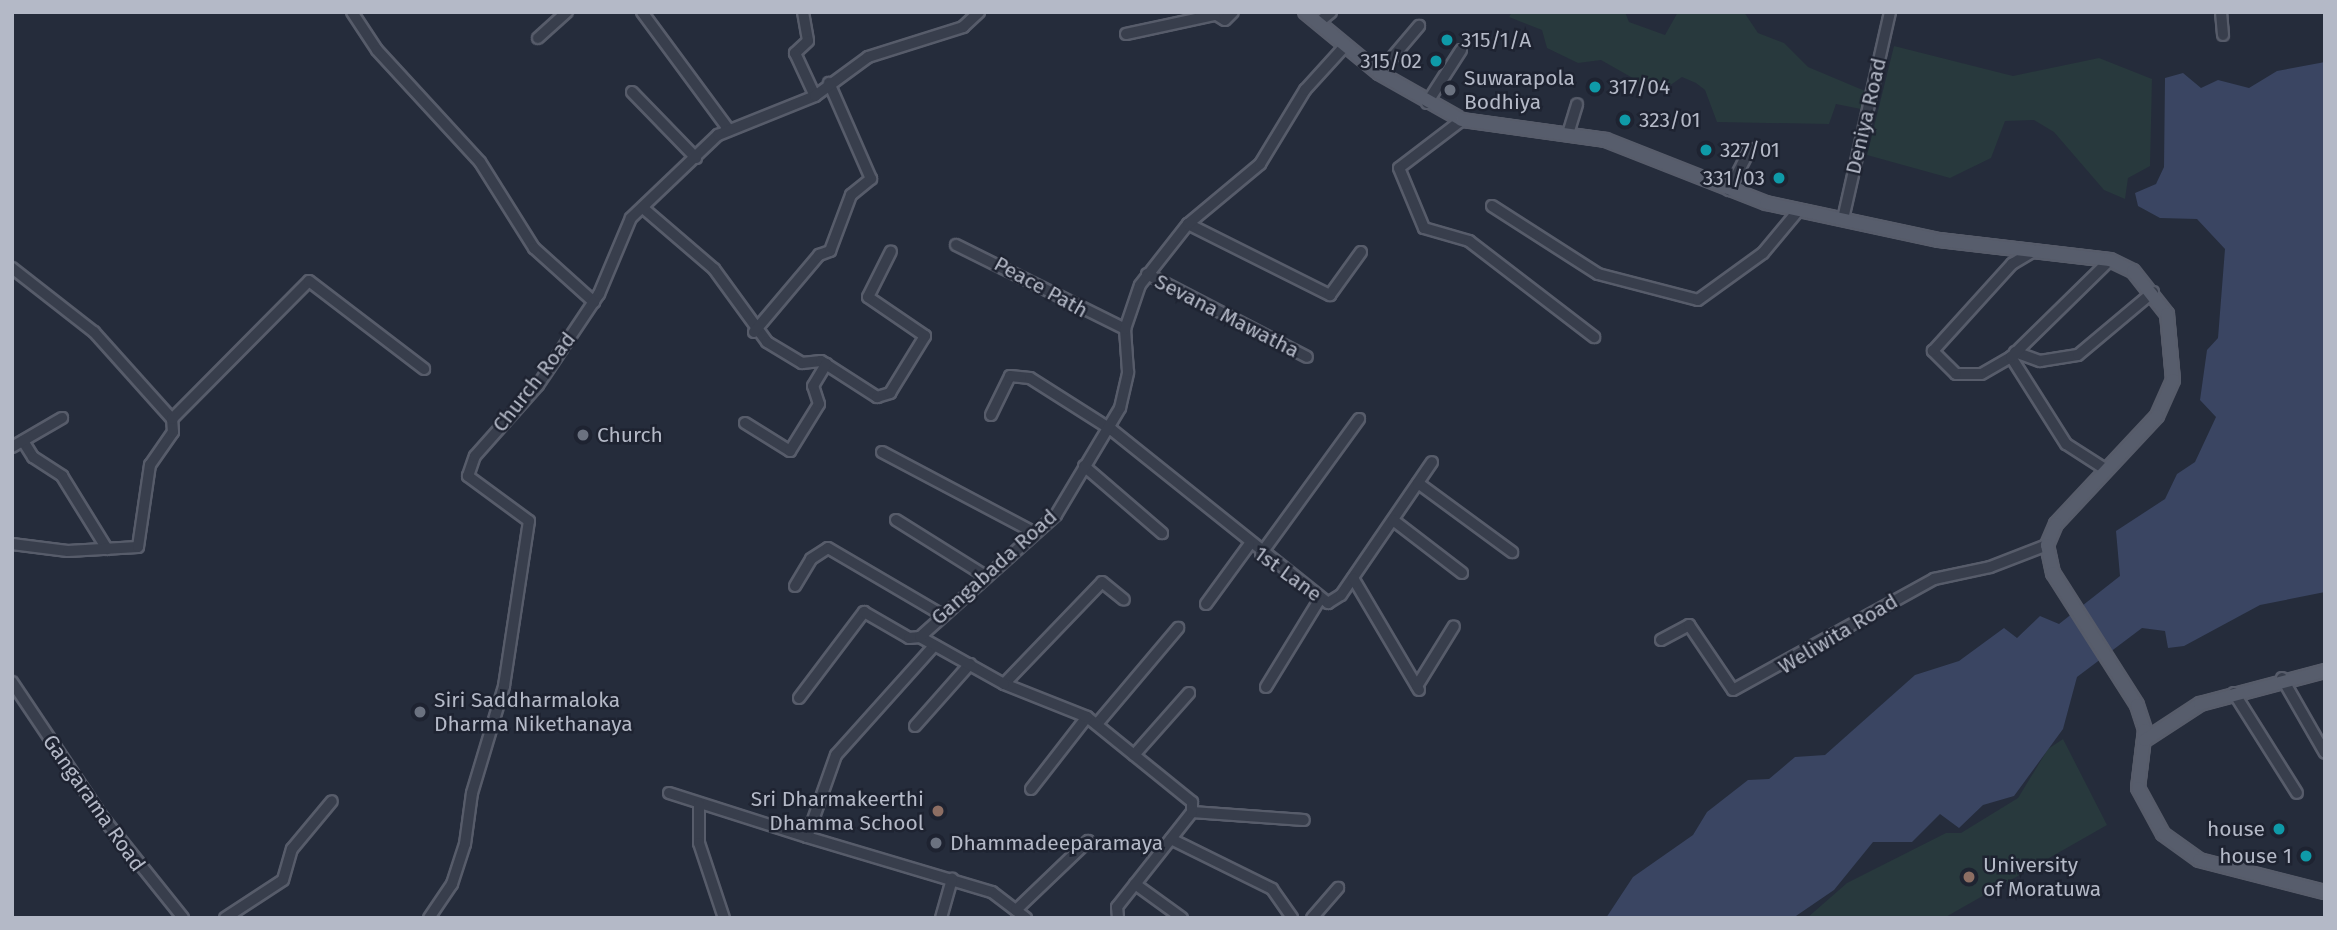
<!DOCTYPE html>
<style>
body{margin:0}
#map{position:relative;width:2337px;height:930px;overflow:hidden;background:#252c3b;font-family:"Fira Sans",sans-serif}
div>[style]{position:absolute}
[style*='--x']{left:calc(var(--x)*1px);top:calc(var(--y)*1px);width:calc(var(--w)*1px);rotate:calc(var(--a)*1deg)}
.green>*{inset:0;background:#28393d}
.water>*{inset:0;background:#3a4562}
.roads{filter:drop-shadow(2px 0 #575c6a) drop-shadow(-2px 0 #575c6a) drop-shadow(0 2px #575c6a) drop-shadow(0 -2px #575c6a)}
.minor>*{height:10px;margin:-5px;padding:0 5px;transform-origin:5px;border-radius:5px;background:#383e4c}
.major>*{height:12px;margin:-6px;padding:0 6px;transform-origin:6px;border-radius:6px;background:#575d6c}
.dots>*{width:19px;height:19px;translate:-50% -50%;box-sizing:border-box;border:4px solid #1e2331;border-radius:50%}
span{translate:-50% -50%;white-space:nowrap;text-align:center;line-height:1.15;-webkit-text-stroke:5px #1e2331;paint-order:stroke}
.poi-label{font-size:21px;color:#b4b9c7}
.left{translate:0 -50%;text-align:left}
.right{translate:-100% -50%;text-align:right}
.street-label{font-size:21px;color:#b4b9c7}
.frame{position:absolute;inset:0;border:14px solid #b4b9c7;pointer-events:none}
</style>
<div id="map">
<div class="green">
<div style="clip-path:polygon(1512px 12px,1625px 12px,1629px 22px,1665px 35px,1678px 12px,1744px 12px,1758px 33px,1784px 43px,1808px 67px,1865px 91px,1861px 109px,1836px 104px,1829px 124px,1717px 122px,1705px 90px,1696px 83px,1682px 77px,1659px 93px,1601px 60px,1578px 63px,1547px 48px,1542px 30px,1509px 17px)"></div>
<div style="clip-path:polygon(1894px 46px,2013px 76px,2099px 58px,2152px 79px,2150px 166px,2128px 178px,2125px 199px,2104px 190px,2054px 132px,2034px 120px,2005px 121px,1991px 158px,1950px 178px,1867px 155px)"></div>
<div style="clip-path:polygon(2063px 739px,2107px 825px,1944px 918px,1807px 918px,1847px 883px,1946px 833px,1961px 833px,2018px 798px,2048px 749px)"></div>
</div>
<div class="water">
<div style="clip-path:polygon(2325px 62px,2325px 592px,2260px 605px,2184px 646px,2168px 648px,2165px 631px,2142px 628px,2077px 677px,2063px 729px,2014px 796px,1983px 805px,1959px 828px,1940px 814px,1912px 842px,1873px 842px,1834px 890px,1793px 918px,1606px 918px,1633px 877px,1693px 835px,1707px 812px,1748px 780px,1769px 779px,1795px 757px,1825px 755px,1915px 675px,1959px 661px,2004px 628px,2017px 638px,2040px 616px,2059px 624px,2120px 576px,2116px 531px,2165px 499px,2177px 474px,2195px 462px,2216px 417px,2200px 400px,2207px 350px,2218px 338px,2225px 249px,2197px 219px,2160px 218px,2138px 206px,2135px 193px,2156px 184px,2164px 167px,2165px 78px,2183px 73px,2201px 88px,2218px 80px,2249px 88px,2277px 71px)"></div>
</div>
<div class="roads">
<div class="minor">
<div style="--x:352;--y:12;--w:45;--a:56.7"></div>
<div style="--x:377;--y:50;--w:152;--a:47.4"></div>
<div style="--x:480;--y:162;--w:102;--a:57.9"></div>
<div style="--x:534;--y:248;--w:81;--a:42"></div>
<div style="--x:642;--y:12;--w:147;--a:53.6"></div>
<div style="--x:803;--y:12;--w:29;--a:80"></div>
<div style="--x:808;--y:41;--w:18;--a:137"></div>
<div style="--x:795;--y:53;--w:47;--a:65.1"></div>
<div style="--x:1212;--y:12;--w:15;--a:32"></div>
<div style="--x:1225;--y:20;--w:11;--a:-45"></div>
<div style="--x:2221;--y:12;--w:23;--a:85"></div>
<div style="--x:1318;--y:23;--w:17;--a:-40"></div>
<div style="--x:1126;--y:34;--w:91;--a:-12.1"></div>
<div style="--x:538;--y:38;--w:39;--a:-42"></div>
<div style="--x:1379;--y:73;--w:62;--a:-49.6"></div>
<div style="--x:632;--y:92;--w:92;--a:45.9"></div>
<div style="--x:1427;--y:103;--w:63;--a:-57.3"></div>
<div style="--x:1462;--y:120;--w:79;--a:142.7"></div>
<div style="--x:1399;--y:168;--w:65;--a:67.4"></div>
<div style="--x:1424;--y:228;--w:47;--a:16.1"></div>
<div style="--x:1469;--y:241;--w:158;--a:37.5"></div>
<div style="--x:1568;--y:134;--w:31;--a:-73"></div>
<div style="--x:1729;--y:190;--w:46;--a:-62.9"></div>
<div style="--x:1492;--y:206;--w:126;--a:32.7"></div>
<div style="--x:1598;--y:274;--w:103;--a:14.6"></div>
<div style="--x:1698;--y:300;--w:80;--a:-35.9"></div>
<div style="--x:1763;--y:253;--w:55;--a:-50.2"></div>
<div style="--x:643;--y:208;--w:94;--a:40.7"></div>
<div style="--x:714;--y:269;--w:90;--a:54"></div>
<div style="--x:767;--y:342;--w:41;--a:31"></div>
<div style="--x:802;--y:363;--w:19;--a:-6"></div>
<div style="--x:821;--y:361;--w:67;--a:32.7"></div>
<div style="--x:877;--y:397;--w:14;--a:-17"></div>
<div style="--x:890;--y:393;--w:67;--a:-58.4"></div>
<div style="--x:925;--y:336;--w:69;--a:-145.6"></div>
<div style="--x:868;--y:297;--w:51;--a:-63.4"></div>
<div style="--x:1843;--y:219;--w:212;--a:-77.2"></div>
<div style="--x:1188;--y:224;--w:159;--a:26.6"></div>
<div style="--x:1330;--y:295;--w:53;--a:-54.2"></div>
<div style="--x:956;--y:245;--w:189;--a:26.4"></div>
<div style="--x:12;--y:268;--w:104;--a:38"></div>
<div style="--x:94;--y:332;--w:117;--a:48.1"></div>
<div style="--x:1147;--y:274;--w:180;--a:27.4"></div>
<div style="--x:754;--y:332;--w:101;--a:-49.8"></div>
<div style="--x:819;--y:255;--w:12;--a:-20"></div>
<div style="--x:830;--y:251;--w:60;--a:-69.4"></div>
<div style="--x:851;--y:195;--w:26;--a:-39"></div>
<div style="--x:871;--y:179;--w:105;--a:-113.6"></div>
<div style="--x:2015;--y:352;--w:27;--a:20"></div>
<div style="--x:2040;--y:361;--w:38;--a:-9"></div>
<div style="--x:2078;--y:355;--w:98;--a:-40"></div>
<div style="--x:2011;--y:357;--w:34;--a:150"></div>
<div style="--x:1981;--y:374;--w:25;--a:180"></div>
<div style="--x:1956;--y:374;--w:33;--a:-135"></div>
<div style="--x:1933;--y:351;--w:118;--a:-47.8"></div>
<div style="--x:2012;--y:264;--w:26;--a:-31"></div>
<div style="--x:991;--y:415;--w:43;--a:-64"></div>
<div style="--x:1010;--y:376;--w:20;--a:6"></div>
<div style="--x:1030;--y:378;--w:97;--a:32.4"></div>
<div style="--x:1112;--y:430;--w:277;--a:38.7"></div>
<div style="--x:1328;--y:603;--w:15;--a:-32"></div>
<div style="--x:1341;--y:595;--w:161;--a:-55.6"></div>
<div style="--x:745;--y:423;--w:53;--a:31.9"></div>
<div style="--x:790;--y:451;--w:55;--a:-58.3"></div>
<div style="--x:819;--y:404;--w:19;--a:-108"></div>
<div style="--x:813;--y:386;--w:26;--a:-59"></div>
<div style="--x:23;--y:441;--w:19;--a:58"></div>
<div style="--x:33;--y:457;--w:35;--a:33"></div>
<div style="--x:62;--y:476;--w:86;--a:58.3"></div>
<div style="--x:12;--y:447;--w:58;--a:-30.1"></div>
<div style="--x:882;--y:452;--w:173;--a:27.9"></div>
<div style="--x:1084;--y:466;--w:103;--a:40.7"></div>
<div style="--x:2105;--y:469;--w:46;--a:-147.3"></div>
<div style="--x:2066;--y:444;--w:103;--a:-122.3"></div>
<div style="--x:2011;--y:357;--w:139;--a:-44.4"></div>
<div style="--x:1418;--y:483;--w:117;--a:36.3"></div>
<div style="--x:896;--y:520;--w:107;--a:32.1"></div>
<div style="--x:1393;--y:520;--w:87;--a:37.5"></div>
<div style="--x:12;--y:544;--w:56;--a:7.1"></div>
<div style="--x:68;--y:551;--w:70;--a:-3.3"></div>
<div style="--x:138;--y:547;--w:83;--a:-81.7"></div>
<div style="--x:150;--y:465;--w:40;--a:-55.1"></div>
<div style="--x:173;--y:432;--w:13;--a:-94"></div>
<div style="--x:172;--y:419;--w:194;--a:-45.2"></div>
<div style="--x:309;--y:281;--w:145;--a:37.4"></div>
<div style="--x:1261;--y:554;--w:167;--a:-54"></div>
<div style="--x:1353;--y:578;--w:130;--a:59.5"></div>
<div style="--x:795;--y:586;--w:31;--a:-59"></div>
<div style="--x:811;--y:559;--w:20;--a:-33"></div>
<div style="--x:828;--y:548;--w:132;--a:30.4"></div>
<div style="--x:1206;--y:604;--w:73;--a:-53.9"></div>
<div style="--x:1661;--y:640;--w:32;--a:-28"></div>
<div style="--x:1689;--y:625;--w:78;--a:55.9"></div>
<div style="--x:1733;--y:690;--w:230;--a:-28.9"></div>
<div style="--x:1934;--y:579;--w:57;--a:-12.1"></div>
<div style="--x:1990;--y:567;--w:61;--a:-21.1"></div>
<div style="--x:933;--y:647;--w:145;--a:131.9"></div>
<div style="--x:836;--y:755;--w:87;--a:109.5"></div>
<div style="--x:807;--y:837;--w:193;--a:16.6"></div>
<div style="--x:992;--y:892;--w:43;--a:37.4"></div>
<div style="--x:2282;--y:678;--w:86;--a:60.2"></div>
<div style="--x:12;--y:682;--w:164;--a:56.2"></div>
<div style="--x:103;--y:818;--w:128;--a:51.3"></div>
<div style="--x:1004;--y:684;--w:141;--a:-46.1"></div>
<div style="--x:1102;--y:582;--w:28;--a:39"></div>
<div style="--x:1417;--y:686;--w:70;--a:-58.3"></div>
<div style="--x:1266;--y:687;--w:103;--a:-58.5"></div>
<div style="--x:2234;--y:693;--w:118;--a:57.8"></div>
<div style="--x:799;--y:698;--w:108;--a:-52.9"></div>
<div style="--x:864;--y:612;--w:52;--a:30"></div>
<div style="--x:909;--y:638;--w:11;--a:-5"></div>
<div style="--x:1097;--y:724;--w:126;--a:-49.8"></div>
<div style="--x:915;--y:726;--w:83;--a:-48.4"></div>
<div style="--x:1134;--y:755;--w:83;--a:-48.4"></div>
<div style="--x:1031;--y:789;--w:91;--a:-52.1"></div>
<div style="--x:669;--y:793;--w:145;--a:17.7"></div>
<div style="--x:699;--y:804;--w:39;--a:90"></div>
<div style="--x:699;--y:843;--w:79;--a:71.6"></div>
<div style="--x:1192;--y:812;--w:112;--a:4.1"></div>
<div style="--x:1171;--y:839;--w:113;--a:26.3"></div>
<div style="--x:1272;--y:889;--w:35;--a:55"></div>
<div style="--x:1135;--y:884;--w:58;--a:35.9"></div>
<div style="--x:1016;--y:910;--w:100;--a:-43.8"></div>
<div style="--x:225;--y:918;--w:69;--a:-33.2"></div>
<div style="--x:283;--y:880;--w:32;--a:-74"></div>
<div style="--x:292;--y:849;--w:62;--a:-50.2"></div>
<div style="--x:429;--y:918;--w:41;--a:-55.9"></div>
<div style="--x:452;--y:884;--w:42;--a:-72"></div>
<div style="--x:465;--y:844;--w:51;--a:-82.2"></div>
<div style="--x:472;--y:793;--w:112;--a:-73.3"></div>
<div style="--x:504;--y:686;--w:167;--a:-81.4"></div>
<div style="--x:529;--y:521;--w:76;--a:-143.6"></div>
<div style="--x:468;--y:476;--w:21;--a:-71"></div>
<div style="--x:475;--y:456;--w:95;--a:-48.4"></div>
<div style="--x:538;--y:385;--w:110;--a:-56.2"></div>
<div style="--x:599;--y:294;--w:82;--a:-67.2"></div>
<div style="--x:631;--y:218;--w:120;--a:-43.7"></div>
<div style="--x:718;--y:135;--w:105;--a:-21.9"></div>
<div style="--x:815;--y:96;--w:66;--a:-36.3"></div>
<div style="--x:868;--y:57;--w:100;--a:-17.5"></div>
<div style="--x:963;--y:27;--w:22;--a:-43"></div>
<div style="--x:941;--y:918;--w:41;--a:-74.2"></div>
<div style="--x:1118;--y:918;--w:11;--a:-95"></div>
<div style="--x:1117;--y:907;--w:121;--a:-51.7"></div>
<div style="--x:1192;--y:812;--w:10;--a:-90"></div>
<div style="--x:1192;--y:802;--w:135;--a:-141"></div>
<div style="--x:1087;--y:717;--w:89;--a:-158.3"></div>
<div style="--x:1004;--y:684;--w:96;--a:-150.8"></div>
<div style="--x:920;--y:637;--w:183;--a:-41.9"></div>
<div style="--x:1056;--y:515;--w:125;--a:-59.1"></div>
<div style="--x:1120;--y:408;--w:37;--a:-77"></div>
<div style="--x:1128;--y:372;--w:43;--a:-94"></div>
<div style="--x:1125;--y:329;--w:46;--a:-71.2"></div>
<div style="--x:1140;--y:285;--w:78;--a:-51.8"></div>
<div style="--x:1188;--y:224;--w:94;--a:-39.8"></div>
<div style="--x:1260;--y:164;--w:87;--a:-58.7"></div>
<div style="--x:1305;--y:90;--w:58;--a:-47.8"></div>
<div style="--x:1312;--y:918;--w:40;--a:-49"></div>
</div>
<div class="major">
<div style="--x:1305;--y:12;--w:96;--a:39.5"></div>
<div style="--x:1379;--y:73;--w:95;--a:29.5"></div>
<div style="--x:1462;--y:120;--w:145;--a:7.9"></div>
<div style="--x:1606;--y:140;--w:172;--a:21.5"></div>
<div style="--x:1766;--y:203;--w:177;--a:12.1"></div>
<div style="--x:1939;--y:240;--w:172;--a:6.7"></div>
<div style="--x:2110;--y:260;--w:25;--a:26"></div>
<div style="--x:2133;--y:271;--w:55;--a:51.7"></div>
<div style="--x:2167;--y:314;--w:66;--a:84.8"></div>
<div style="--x:2173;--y:380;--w:39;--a:114"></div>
<div style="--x:2157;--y:416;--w:148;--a:133.1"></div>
<div style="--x:2056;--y:524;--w:23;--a:113"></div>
<div style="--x:2047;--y:545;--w:29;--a:78"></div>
<div style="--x:2053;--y:573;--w:156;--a:57.5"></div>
<div style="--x:2137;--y:705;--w:26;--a:72"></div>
<div style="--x:2145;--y:730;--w:58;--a:96.9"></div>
<div style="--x:2138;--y:788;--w:52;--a:61.5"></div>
<div style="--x:2163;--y:834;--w:44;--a:35.8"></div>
<div style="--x:2199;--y:860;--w:130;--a:14.3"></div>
<div style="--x:2145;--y:740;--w:66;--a:-33.2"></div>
<div style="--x:2200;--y:704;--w:129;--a:-14.8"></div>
</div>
</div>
<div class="dots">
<div style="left:1447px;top:40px;background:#0f9aa8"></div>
<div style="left:1436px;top:61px;background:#0f9aa8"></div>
<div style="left:1595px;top:87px;background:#0f9aa8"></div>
<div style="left:1450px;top:90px;background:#6b7280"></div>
<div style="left:1625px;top:120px;background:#0f9aa8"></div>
<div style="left:1706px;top:150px;background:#0f9aa8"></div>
<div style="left:1779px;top:178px;background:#0f9aa8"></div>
<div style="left:583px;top:435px;background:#6b7280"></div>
<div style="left:420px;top:712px;background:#6b7280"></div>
<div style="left:938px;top:811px;background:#8d6e63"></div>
<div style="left:2279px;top:829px;background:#0f9aa8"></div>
<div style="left:936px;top:843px;background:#6b7280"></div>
<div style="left:2306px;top:856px;background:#0f9aa8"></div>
<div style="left:1969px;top:877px;background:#8d6e63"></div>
</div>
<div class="poi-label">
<span class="left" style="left:1461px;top:40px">315/1/A</span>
<span class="right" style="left:1422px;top:61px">315/02</span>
<span class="left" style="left:1464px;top:90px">Suwarapola<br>Bodhiya</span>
<span class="left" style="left:1609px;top:87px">317/04</span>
<span class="left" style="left:1639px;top:120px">323/01</span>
<span class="left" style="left:1720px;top:150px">327/01</span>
<span class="right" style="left:1765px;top:178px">331/03</span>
<span class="left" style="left:597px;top:435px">Church</span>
<span class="left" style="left:434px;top:712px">Siri Saddharmaloka<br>Dharma Nikethanaya</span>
<span class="right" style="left:924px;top:811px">Sri Dharmakeerthi<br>Dhamma School</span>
<span class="right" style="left:2265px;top:829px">house</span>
<span class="left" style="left:950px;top:843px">Dhammadeeparamaya</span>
<span class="right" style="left:2292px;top:856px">house 1</span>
<span class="left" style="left:1983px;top:877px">University<br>of Moratuwa</span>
</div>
<div class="street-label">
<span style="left:1866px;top:116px;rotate:-77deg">Deniya Road</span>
<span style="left:1041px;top:287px;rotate:29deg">Peace Path</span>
<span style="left:1227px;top:316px;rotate:27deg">Sevana Mawatha</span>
<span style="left:534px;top:382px;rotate:-52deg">Church Road</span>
<span style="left:994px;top:567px;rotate:-42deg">Gangabada Road</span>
<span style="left:1288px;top:574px;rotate:36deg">1st Lane</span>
<span style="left:1838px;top:634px;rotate:-31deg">Weliwita Road</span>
<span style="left:94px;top:803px;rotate:55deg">Gangarama Road</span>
</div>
<div class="frame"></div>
</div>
